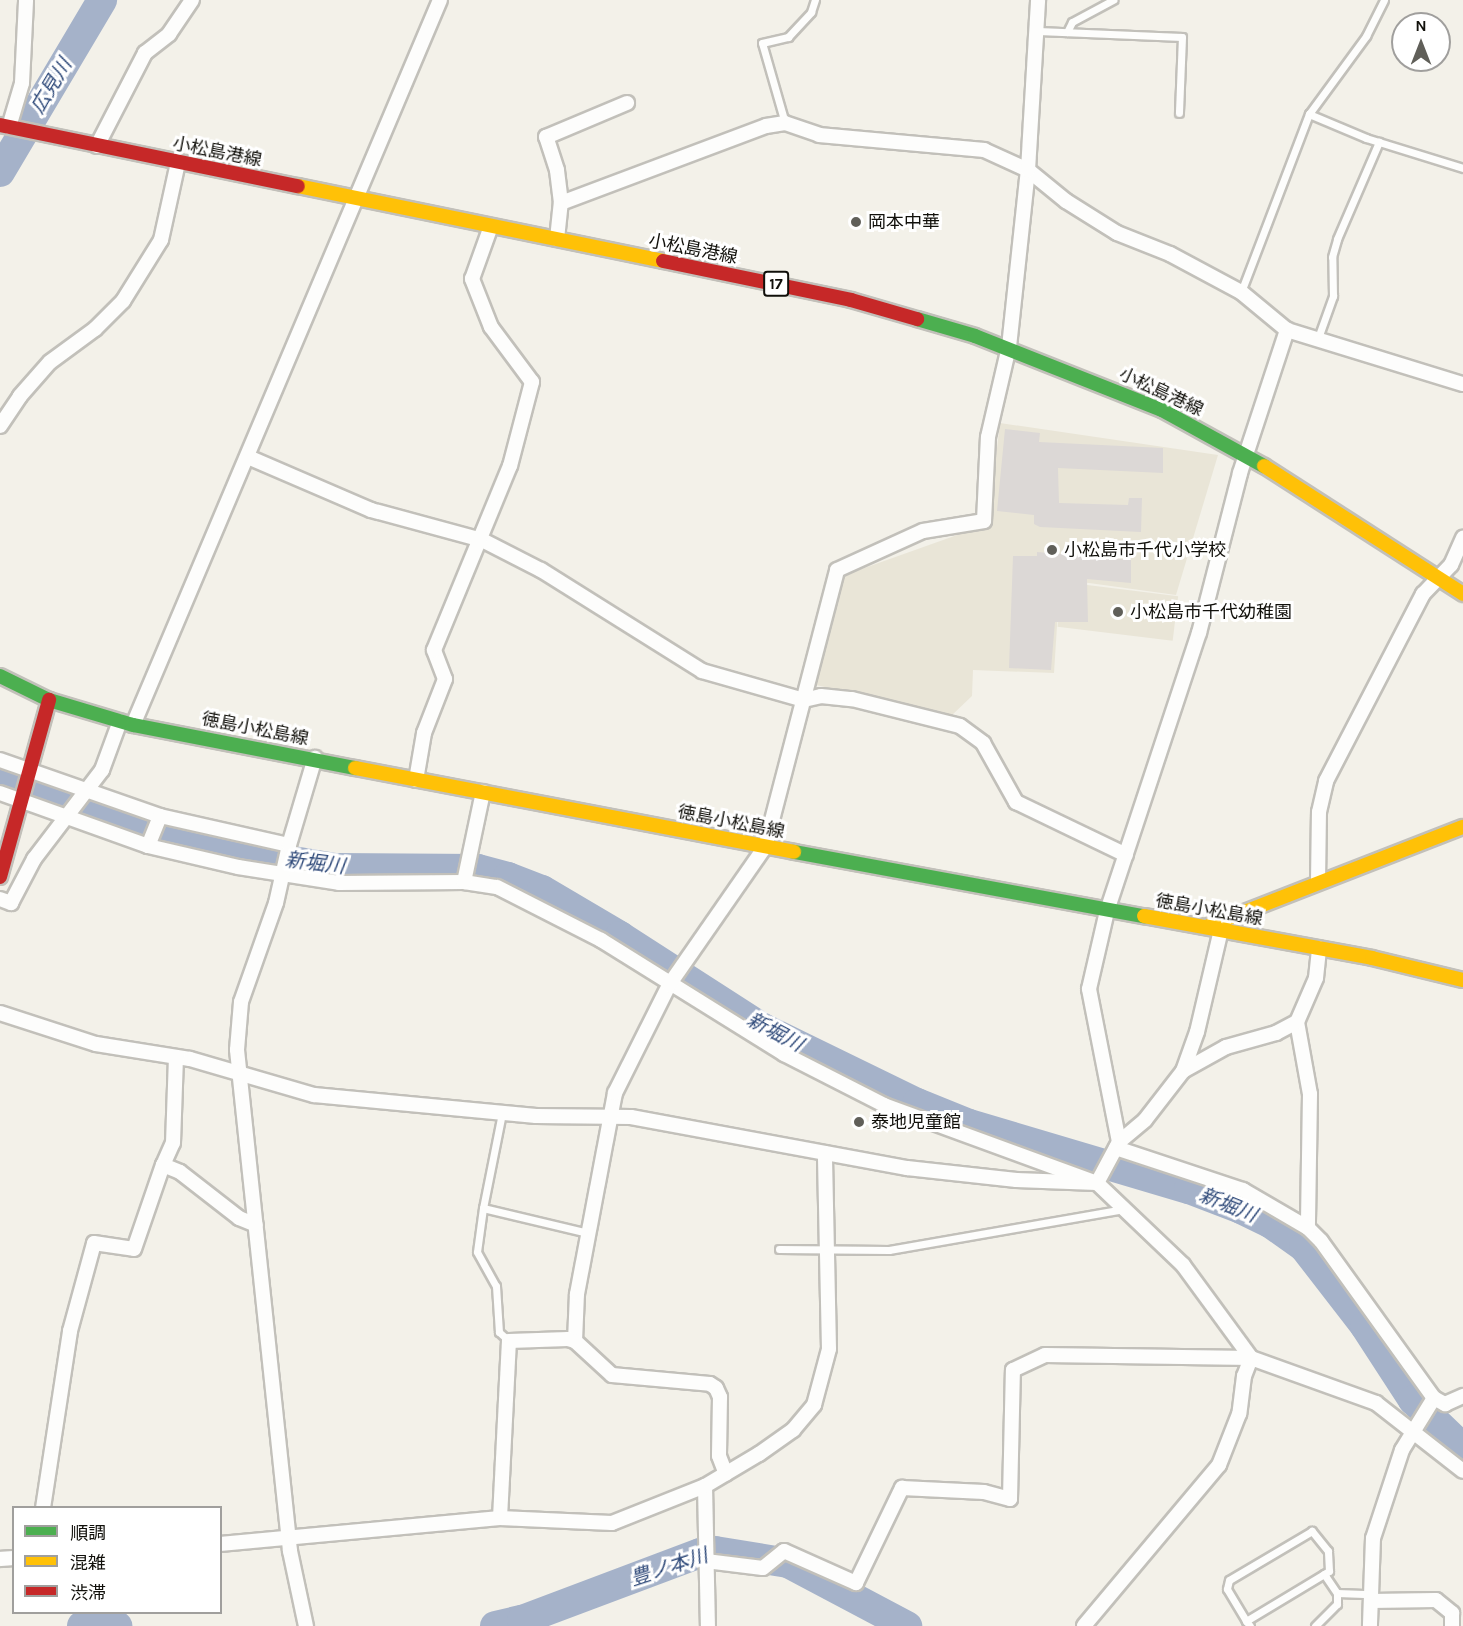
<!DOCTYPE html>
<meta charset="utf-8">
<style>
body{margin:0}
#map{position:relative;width:1463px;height:1626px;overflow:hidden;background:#f3f1e9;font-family:Karla,"Noto Sans JP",sans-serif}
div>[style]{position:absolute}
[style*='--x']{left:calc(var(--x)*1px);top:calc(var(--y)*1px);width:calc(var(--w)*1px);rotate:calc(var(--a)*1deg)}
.built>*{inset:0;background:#e9e5d7;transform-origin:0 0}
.river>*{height:30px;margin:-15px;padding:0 15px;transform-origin:15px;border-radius:15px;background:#a5b2c9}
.building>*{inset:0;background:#dcd8d6}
.roads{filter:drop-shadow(2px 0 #c2c0ba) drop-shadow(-2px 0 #c2c0ba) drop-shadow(0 2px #c2c0ba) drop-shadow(0 -2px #c2c0ba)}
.lane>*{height:7px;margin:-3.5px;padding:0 3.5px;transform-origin:3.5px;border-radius:3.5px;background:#fdfdfc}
.street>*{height:14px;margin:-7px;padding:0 7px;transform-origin:7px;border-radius:7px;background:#fdfdfc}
.fast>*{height:14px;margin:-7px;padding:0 7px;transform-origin:7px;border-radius:7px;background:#4caf50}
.slow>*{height:14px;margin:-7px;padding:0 7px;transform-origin:7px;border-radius:7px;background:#ffc107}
.jam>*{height:14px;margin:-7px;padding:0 7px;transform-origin:7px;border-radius:7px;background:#c62828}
.dots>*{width:16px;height:16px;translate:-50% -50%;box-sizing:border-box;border:3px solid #fff;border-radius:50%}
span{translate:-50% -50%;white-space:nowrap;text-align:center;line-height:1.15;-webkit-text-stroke:6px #fff;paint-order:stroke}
.shield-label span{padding:2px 4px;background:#fff;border:2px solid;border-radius:4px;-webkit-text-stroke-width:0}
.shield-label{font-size:16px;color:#11100b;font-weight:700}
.street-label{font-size:18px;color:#11100b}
.poi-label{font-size:18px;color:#11100b}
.left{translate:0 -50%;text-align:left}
.water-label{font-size:20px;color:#2e4979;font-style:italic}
.legend{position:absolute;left:12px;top:1506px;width:210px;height:108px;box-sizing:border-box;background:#fff;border:2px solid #a09f9d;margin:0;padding:8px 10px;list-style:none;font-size:18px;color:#11100b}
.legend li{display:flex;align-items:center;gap:12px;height:30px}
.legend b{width:30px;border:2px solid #a09f9d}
.north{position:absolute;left:1391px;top:12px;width:60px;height:60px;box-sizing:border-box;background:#fff;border:2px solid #a09f9d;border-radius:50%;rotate:0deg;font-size:16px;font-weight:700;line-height:24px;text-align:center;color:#11100b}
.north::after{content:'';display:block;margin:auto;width:21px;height:27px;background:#605f59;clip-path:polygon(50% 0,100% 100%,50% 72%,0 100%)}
</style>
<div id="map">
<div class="built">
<div style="clip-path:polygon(1000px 423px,1218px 455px,1176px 595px,1060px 579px,1054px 673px,973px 670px,972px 696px,951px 716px,816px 685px,842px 576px,988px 524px)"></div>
<div style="left:1063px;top:582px;width:116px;height:45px;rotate:7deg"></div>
</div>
<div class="river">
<div style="--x:0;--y:172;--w:200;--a:-59.3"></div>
<div style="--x:0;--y:779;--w:214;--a:18.3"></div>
<div style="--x:203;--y:846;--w:134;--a:9.5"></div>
<div style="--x:335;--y:868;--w:143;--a:0.4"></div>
<div style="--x:478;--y:869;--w:31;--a:15"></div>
<div style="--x:508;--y:877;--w:36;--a:21"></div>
<div style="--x:542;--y:890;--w:91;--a:30.5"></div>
<div style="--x:620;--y:936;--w:168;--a:32.8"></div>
<div style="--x:761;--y:1027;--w:174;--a:26"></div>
<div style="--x:917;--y:1103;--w:56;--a:22"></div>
<div style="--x:969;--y:1124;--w:229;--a:16.5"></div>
<div style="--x:1189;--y:1189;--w:56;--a:21"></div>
<div style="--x:1241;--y:1209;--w:32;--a:26"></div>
<div style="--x:1270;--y:1223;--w:42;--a:35.2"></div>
<div style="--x:1304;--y:1247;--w:100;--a:52.3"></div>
<div style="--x:1365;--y:1326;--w:88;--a:57"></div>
<div style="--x:1413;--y:1400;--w:69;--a:43.8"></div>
<div style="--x:82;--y:1626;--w:12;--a:-24"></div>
<div style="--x:93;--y:1621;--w:25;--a:12"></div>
<div style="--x:495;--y:1626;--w:28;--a:-13"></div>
<div style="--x:522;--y:1620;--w:190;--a:-20.6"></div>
<div style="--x:700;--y:1553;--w:15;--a:-8"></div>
<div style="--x:715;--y:1551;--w:74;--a:9.3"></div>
<div style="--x:788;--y:1563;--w:135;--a:27.9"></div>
</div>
<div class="building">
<div style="clip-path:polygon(1005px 429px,1040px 433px,1039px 442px,1163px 448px,1163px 473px,1058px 468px,1059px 503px,1128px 505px,1129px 498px,1142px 498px,1141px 532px,1040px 527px,1034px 524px,1034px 515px,997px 511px)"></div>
<div style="clip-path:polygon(1037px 552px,1131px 560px,1131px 583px,1087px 579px,1088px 622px,1055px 622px,1051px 670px,1009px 668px,1013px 556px,1037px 556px)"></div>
</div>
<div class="roads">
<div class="lane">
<div style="--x:1038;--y:31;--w:144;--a:2.4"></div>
<div style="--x:1182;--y:37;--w:76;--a:92.3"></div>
<div style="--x:1067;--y:32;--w:11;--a:-63"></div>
<div style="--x:1072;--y:22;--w:47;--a:-28.2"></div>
<div style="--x:1309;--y:114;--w:62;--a:22.8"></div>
<div style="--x:1366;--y:138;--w:102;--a:17.2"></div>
<div style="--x:785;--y:123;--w:83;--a:-106"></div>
<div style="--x:762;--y:43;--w:27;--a:-13"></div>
<div style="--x:788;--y:37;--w:34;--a:-47"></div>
<div style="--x:811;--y:12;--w:13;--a:-72"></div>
<div style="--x:1241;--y:292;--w:191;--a:-69.1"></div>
<div style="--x:1309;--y:114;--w:97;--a:-53.8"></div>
<div style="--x:1366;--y:36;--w:40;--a:-63.4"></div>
<div style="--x:1318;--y:338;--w:45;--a:-70.3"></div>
<div style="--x:1333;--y:296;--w:39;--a:-91"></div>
<div style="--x:1332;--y:257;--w:19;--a:-74"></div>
<div style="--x:1337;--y:239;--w:106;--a:-66.6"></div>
<div style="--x:502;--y:1113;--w:97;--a:101.3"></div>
<div style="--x:483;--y:1208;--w:108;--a:13.4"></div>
<div style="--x:483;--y:1208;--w:44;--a:97.8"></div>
<div style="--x:477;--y:1252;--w:39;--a:61"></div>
<div style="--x:496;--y:1286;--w:46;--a:86.3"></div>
<div style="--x:499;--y:1332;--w:13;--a:42"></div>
<div style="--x:779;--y:1249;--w:110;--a:0.5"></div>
<div style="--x:889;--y:1250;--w:240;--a:-9.9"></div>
<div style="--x:1324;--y:1574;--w:23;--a:56"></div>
<div style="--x:1337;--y:1593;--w:34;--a:2"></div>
<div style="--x:1246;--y:1621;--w:97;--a:-31.1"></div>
<div style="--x:1329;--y:1571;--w:20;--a:-93"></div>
<div style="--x:1328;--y:1551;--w:26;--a:-129"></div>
<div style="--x:1312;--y:1531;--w:96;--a:149.4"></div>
<div style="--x:1229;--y:1580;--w:9;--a:103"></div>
<div style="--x:1227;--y:1589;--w:37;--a:59"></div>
<div style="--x:1246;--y:1621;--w:6;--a:51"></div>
<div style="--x:1315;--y:1626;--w:31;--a:-45"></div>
<div style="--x:1337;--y:1604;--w:11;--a:-90"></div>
</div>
<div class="street">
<div style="--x:9;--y:127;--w:46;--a:-73.5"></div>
<div style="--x:22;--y:83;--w:83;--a:-87.2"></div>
<div style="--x:97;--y:146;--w:105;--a:-62.7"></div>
<div style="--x:145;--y:53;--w:31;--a:-38"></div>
<div style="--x:169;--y:34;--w:41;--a:-55.9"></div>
<div style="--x:561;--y:203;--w:219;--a:-20.6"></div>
<div style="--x:766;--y:126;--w:19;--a:-9"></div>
<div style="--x:785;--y:123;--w:36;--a:19"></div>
<div style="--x:819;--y:135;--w:166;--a:5.2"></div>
<div style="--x:984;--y:150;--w:48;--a:24.4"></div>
<div style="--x:1028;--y:170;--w:49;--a:39.2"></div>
<div style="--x:1066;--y:201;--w:60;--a:32.1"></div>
<div style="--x:1117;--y:233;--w:57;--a:21.6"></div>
<div style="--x:1170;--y:254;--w:81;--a:28.2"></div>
<div style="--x:1241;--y:292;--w:60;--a:39.6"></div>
<div style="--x:1287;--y:330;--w:184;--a:17.1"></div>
<div style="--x:557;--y:239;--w:36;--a:-84"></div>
<div style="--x:561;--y:203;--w:33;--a:-97"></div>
<div style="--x:557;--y:170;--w:35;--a:-108"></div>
<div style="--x:546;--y:137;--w:88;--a:-22.8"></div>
<div style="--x:0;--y:426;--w:36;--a:-56"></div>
<div style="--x:20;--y:396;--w:45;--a:-48.6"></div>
<div style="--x:50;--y:362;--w:56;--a:-36.3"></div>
<div style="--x:95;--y:329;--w:40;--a:-45"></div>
<div style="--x:123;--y:301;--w:72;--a:-58.1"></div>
<div style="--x:161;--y:240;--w:79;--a:-77.6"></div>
<div style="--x:248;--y:457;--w:134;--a:23.3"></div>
<div style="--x:371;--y:510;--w:115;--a:15.1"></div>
<div style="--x:482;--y:540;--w:66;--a:27"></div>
<div style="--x:541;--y:570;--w:190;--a:32.1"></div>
<div style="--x:702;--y:671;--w:106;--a:15.9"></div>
<div style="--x:804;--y:700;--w:17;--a:-13"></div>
<div style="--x:821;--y:696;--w:31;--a:6"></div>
<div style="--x:852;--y:699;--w:111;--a:14"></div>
<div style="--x:960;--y:726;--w:29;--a:36"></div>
<div style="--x:983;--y:743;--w:68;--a:60.8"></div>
<div style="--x:1016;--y:802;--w:122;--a:25.7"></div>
<div style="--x:133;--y:725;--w:787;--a:-67.05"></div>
<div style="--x:0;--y:760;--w:170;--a:19.3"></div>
<div style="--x:416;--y:780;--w:48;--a:-80.3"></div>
<div style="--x:424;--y:733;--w:58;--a:-68.7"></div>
<div style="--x:445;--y:679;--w:31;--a:-111"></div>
<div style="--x:434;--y:650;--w:199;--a:-67.6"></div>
<div style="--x:510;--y:466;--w:87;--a:-75.3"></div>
<div style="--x:532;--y:382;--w:69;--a:-126.7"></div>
<div style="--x:491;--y:327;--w:52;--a:-111.6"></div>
<div style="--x:472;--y:279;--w:56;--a:-70.3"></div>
<div style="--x:0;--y:793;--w:157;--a:19.7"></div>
<div style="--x:148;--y:846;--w:92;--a:13.1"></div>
<div style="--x:238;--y:867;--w:102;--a:9"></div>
<div style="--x:339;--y:883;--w:125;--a:-0.5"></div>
<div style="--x:464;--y:882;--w:33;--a:9"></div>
<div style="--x:497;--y:887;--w:117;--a:27"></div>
<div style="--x:601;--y:940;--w:216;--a:31.9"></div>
<div style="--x:784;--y:1054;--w:112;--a:27"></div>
<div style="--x:884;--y:1105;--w:227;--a:20.1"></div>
<div style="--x:1097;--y:1183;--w:47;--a:-61.8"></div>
<div style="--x:1119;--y:1142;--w:156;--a:-101.1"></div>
<div style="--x:1089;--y:989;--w:80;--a:-77"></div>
<div style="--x:1107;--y:911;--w:293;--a:-71.7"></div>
<div style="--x:1199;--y:633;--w:165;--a:-75.6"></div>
<div style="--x:1240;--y:473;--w:151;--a:-71.8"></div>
<div style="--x:289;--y:845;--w:59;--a:102.6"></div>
<div style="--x:276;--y:903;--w:105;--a:109.5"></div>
<div style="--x:241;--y:1002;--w:48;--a:94.8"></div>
<div style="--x:237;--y:1050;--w:504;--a:83.96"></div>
<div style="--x:290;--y:1551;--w:77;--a:78"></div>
<div style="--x:148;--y:846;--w:32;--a:-68"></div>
<div style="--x:160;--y:816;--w:132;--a:12.7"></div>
<div style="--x:289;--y:845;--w:91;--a:-73.4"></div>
<div style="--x:464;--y:882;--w:92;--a:-78.1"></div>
<div style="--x:1318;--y:882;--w:70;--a:-89.2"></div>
<div style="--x:1319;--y:812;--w:32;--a:-77"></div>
<div style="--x:1326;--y:781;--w:211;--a:-62.6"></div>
<div style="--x:1423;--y:594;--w:40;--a:-46"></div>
<div style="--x:1451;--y:565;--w:30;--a:-66"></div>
<div style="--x:0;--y:899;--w:12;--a:20"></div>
<div style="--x:11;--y:903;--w:50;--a:-62.4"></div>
<div style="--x:34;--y:859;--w:112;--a:-52.6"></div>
<div style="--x:102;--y:770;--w:52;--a:-69.8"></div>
<div style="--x:0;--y:1013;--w:101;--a:17.9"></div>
<div style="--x:96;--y:1044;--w:95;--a:9.1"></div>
<div style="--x:190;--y:1059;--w:129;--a:16.2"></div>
<div style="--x:314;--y:1095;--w:223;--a:5.4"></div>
<div style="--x:536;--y:1116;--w:95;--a:0.6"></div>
<div style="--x:631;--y:1117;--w:281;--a:10.5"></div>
<div style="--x:907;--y:1168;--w:110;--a:6.3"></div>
<div style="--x:1016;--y:1180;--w:81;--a:2.1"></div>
<div style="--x:1097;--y:1183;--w:119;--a:43.6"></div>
<div style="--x:1183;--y:1265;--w:115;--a:53.8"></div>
<div style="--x:1251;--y:1358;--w:133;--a:19.8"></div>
<div style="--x:1376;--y:1403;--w:110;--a:38"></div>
<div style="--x:1297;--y:1022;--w:73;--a:79.8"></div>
<div style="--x:1310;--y:1094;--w:134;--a:90.9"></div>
<div style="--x:1308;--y:1228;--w:18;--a:45"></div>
<div style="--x:1321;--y:1241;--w:193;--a:54.3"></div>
<div style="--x:1434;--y:1398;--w:61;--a:121.6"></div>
<div style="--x:1402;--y:1450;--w:93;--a:108.2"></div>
<div style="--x:1373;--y:1538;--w:88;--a:92"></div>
<div style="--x:1183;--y:1071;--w:49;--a:-29.2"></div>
<div style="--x:1226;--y:1047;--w:52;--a:-15.6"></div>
<div style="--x:1276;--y:1033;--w:24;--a:-28"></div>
<div style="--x:1297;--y:1022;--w:48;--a:-66.6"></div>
<div style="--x:1316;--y:978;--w:30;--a:-84"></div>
<div style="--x:1119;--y:1142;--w:34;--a:-40"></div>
<div style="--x:1145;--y:1120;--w:62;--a:-52.2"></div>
<div style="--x:1183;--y:1071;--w:41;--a:-70.3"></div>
<div style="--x:1197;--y:1032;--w:105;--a:-76.8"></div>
<div style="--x:1116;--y:1148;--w:134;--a:18.3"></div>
<div style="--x:1243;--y:1190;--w:75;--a:30.3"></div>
<div style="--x:163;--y:1165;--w:24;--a:-66"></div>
<div style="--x:173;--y:1143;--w:86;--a:-88"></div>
<div style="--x:575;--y:1341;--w:47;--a:-87.6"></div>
<div style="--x:577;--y:1294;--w:205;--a:-79.3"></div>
<div style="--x:615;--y:1093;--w:121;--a:-63.4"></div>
<div style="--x:669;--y:985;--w:168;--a:-55.2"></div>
<div style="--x:765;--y:847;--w:286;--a:-75.4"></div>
<div style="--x:837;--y:570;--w:94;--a:-24.4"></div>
<div style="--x:923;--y:531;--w:62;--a:-9.3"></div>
<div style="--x:984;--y:521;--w:84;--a:-87.3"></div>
<div style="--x:988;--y:437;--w:92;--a:-76.9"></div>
<div style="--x:1009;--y:347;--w:178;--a:-83.9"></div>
<div style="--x:1028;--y:170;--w:170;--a:-86.6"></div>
<div style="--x:1434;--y:1398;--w:13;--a:29"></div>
<div style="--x:1445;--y:1404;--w:20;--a:-24"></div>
<div style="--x:705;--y:1486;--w:140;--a:88.8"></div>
<div style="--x:43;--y:1508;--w:179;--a:-81.3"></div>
<div style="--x:70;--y:1331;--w:91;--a:-74.7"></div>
<div style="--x:94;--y:1243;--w:40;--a:8.5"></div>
<div style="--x:134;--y:1249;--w:89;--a:-71"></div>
<div style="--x:163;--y:1165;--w:18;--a:22"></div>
<div style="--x:180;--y:1172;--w:75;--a:37.9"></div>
<div style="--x:239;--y:1218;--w:18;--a:22"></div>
<div style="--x:500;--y:1518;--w:177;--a:-87.1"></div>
<div style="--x:509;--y:1341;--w:59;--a:-1.9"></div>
<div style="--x:568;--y:1339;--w:7;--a:16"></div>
<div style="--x:575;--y:1341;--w:50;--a:42.6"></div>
<div style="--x:612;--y:1375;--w:98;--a:5.2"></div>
<div style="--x:710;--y:1384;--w:7;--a:34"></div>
<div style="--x:716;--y:1388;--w:10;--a:66"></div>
<div style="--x:720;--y:1397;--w:59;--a:91"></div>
<div style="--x:719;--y:1456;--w:19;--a:69"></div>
<div style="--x:220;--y:1544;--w:281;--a:-5.3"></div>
<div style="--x:500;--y:1518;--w:112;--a:2.6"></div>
<div style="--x:612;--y:1523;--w:100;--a:-21.7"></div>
<div style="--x:705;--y:1486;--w:63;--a:-30.7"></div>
<div style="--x:759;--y:1454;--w:42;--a:-35.2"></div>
<div style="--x:793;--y:1430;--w:33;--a:-50"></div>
<div style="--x:814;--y:1405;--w:58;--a:-75"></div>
<div style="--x:829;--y:1349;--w:196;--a:-91.2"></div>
<div style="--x:0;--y:1559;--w:14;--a:-4"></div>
<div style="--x:706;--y:1561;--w:57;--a:7"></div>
<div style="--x:763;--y:1568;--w:27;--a:-39"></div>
<div style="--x:784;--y:1551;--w:79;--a:24"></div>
<div style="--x:856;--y:1583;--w:106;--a:-64.2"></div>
<div style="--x:902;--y:1488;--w:82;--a:2.8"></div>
<div style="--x:984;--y:1492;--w:27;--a:15"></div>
<div style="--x:1010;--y:1499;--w:129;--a:-88.7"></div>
<div style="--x:1013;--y:1370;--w:35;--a:-25"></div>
<div style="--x:1045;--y:1355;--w:206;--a:0.8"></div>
<div style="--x:1251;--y:1358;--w:19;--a:111"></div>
<div style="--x:1244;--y:1376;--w:38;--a:97"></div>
<div style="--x:1239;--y:1414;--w:55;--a:111.4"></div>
<div style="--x:1219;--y:1465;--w:210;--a:130"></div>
<div style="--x:1371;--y:1601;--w:65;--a:-0.9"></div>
<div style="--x:1436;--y:1600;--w:21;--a:39"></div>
<div style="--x:1452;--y:1613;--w:13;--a:90"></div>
</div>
<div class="fast">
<div style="--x:917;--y:319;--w:60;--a:16.3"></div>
<div style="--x:975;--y:336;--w:201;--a:21.6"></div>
<div style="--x:1162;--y:410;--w:116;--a:28.8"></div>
<div style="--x:0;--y:676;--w:55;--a:26.1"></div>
<div style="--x:49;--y:700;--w:88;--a:16.6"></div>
<div style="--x:133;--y:725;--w:226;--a:11"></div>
<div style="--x:794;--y:852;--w:356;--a:10.4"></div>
</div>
<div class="slow">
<div style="--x:298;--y:186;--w:373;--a:11.6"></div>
<div style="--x:1264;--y:466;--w:237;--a:32.7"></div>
<div style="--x:355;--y:768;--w:447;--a:10.8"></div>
<div style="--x:1144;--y:916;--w:232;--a:10.4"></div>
<div style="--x:1372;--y:958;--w:94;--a:13.6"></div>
<div style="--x:1206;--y:927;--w:276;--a:-21.3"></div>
</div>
<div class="jam">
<div style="--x:0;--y:125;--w:304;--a:11.6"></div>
<div style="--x:663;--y:261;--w:192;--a:11.7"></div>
<div style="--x:851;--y:300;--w:69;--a:16.1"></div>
<div style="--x:0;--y:877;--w:184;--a:-74.5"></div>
</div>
</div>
<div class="dots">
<div style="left:856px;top:222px;background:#605f59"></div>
<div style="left:1052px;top:550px;background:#605f59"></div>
<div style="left:1118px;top:612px;background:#605f59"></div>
<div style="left:859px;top:1122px;background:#605f59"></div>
</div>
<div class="shield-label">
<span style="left:776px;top:284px">17</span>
</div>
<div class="street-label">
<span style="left:217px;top:152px;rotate:11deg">小松島港線</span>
<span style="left:693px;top:249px;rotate:11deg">小松島港線</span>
<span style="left:1161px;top:392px;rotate:25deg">小松島港線</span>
<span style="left:255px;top:729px;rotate:11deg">徳島小松島線</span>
<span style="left:731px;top:822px;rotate:11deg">徳島小松島線</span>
<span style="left:1209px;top:910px;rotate:10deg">徳島小松島線</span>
</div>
<div class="poi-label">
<span class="left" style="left:868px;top:222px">岡本中華</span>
<span class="left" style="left:1064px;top:550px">小松島市千代小学校</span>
<span class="left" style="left:1130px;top:612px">小松島市千代幼稚園</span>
<span class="left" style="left:871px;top:1122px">泰地児童館</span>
</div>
<div class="water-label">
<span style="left:51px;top:86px;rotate:-59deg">広見川</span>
<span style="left:315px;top:863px;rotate:7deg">新堀川</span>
<span style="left:775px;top:1032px;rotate:28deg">新堀川</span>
<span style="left:1228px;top:1205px;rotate:22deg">新堀川</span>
<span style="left:669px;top:1567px;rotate:-18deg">豊ノ本川</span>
</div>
<ul class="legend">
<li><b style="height:8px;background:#4caf50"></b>順調</li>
<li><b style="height:8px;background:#ffc107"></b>混雑</li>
<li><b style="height:8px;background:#c62828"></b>渋滞</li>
</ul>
<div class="north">N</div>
</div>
